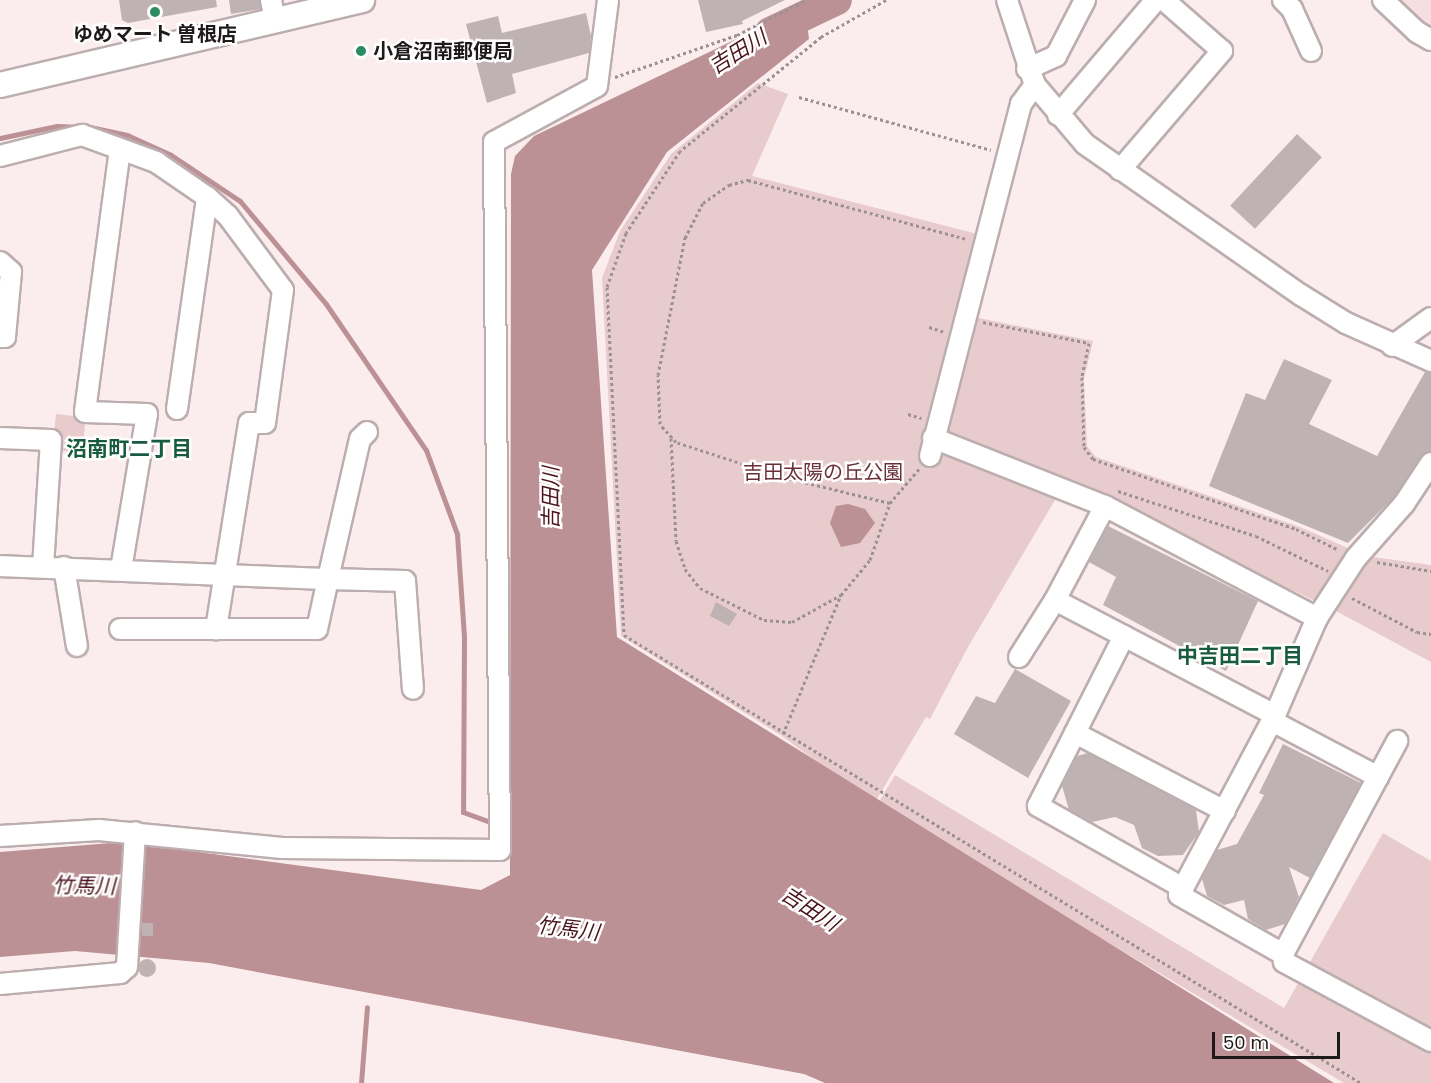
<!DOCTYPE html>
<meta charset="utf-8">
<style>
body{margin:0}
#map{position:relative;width:1431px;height:1083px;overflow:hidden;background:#fbedee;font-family:Poppins,"Noto Sans JP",sans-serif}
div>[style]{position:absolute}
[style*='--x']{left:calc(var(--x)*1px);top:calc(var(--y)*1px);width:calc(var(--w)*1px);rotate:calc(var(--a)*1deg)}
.built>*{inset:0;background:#f6dfe0}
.green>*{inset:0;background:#e8cbcd;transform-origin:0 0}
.water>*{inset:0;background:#bc9195}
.stream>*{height:5px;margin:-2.5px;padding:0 2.5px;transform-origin:2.5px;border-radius:2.5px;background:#bc9195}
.river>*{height:30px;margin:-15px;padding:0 15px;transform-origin:15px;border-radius:15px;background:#bc9195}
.building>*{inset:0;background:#bfb2b3;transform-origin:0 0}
.round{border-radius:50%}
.path>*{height:3px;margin-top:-1.5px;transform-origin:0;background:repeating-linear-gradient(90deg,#9c9192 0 3px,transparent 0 6px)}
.roads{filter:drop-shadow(2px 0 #bcaeaf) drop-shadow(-2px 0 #bcaeaf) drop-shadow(0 2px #bcaeaf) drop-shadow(0 -2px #bcaeaf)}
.minor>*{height:20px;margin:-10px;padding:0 10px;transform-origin:10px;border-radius:10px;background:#fff}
.major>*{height:24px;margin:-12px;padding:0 12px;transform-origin:12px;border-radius:12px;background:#fff}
.dots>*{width:16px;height:16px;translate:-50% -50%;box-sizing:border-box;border:3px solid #fefefe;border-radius:50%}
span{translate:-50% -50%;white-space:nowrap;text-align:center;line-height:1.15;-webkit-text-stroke:5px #fefefe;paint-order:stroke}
.poi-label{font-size:20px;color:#1f1a1a;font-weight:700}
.left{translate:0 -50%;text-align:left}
.park-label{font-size:20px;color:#692f38}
.water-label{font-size:21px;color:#4a131e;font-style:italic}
.neighbourhood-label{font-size:21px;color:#195b40;font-weight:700}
.scale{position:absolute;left:1212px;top:1032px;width:128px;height:27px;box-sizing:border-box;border:3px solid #1f1a1a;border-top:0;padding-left:8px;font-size:18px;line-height:21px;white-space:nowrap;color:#1f1a1a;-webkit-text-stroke:4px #fefefe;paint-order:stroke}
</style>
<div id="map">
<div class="built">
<div style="clip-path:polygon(1399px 0,1431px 0,1431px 31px,1409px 9px)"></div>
</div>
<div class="green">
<div style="clip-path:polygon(758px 83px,788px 94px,752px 176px,989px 237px,969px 316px,1093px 341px,1084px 379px,1087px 446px,1096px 457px,1300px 527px,1366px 556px,1431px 565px,1431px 662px,1334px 610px,1065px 483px,968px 647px,930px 719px,926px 717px,874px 804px,782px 736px,621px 636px,602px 278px,620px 231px,671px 154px)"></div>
<div style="left:56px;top:414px;width:30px;height:36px;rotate:6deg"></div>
<div style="clip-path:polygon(895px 775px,1284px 1008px,1383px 833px,1431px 861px,1431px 1083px,1344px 1083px,877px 805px)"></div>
</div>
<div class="water">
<div style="clip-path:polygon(805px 6px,809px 39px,667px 152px,592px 270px,617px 637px,1334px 1083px,825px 1083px,804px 1074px,209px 963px,75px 951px,0 957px,0 852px,123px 842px,481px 890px,510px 875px,511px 174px,515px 156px,534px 136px)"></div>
<div style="clip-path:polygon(848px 504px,865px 509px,875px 523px,860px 543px,841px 547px,830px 523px,836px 506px)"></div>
</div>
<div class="stream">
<div style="--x:0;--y:138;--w:58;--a:-11.9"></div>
<div style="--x:57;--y:126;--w:33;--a:2"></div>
<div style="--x:90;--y:127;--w:38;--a:12"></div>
<div style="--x:127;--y:135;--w:48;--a:24.4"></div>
<div style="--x:171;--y:155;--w:83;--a:33.7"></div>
<div style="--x:240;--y:201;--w:134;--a:50.1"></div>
<div style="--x:326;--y:304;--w:177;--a:55.6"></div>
<div style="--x:426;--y:450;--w:90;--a:69.7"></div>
<div style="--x:457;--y:534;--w:102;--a:86.1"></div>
<div style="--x:464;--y:636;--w:176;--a:90.3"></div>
<div style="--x:463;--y:812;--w:33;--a:20"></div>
<div style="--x:361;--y:1083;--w:76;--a:-85.5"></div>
</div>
<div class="river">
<div style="--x:770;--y:32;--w:74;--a:-25.5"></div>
</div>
<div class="building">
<div style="clip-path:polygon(119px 0,216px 0,217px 7px,128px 23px,122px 20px)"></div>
<div style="clip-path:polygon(229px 0,259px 0,261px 9px,231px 14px)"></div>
<div style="clip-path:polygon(698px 0,785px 0,742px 21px,743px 24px,706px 32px)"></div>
<div style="clip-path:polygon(586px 13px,591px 36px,589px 53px,512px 74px,516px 93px,487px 103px,466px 24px,498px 16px,502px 33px)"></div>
<div style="left:1297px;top:134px;width:34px;height:98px;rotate:43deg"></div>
<div style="clip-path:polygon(1284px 359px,1332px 380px,1309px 424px,1377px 456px,1425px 372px,1431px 373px,1431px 451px,1421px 456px,1394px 497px,1348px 543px,1209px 486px,1246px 393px,1265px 400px)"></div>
<div style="clip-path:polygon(1108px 526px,1258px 601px,1226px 671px,1103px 605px,1116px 577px,1089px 562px)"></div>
<div style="clip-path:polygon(716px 602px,737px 614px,729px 626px,710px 616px)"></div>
<div style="clip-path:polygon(1015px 669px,1071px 701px,1028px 778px,954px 734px,976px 696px,995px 703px)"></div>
<div style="clip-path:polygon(1283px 744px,1361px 783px,1310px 878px,1289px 867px,1299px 897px,1285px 924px,1266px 930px,1248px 919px,1244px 900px,1224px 905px,1207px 896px,1202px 879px,1217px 850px,1237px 844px,1264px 795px,1259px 793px)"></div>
<div style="clip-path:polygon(1088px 753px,1196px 810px,1199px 832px,1183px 855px,1158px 856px,1142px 848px,1134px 825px,1115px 817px,1092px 822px,1069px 810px,1062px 786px,1077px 756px)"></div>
<div style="left:142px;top:923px;width:11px;height:13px"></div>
<div class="round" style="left:138px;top:959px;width:18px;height:18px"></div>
</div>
<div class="path">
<div style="--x:886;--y:0;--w:75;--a:150.4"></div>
<div style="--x:821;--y:37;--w:181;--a:141"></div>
<div style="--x:680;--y:151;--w:98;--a:123.4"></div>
<div style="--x:626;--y:233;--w:57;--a:109.4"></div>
<div style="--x:607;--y:287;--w:348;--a:87.2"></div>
<div style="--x:624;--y:635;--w:862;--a:31.29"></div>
<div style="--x:615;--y:77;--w:129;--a:-19"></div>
<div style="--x:737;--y:35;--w:77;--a:-26.9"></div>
<div style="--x:799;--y:97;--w:199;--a:15.4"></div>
<div style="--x:983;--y:322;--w:108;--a:11.2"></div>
<div style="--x:1089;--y:343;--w:35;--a:102"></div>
<div style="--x:1082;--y:377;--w:70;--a:88.4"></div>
<div style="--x:1084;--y:447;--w:15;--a:53"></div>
<div style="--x:1093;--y:459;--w:215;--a:19"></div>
<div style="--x:1296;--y:529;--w:48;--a:26"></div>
<div style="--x:929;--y:327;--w:16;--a:18"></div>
<div style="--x:908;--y:414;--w:14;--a:17"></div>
<div style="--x:671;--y:438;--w:103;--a:87.2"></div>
<div style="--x:676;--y:541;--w:29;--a:72"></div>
<div style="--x:685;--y:569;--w:24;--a:52"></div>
<div style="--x:700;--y:588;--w:72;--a:26.6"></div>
<div style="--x:764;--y:620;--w:28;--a:4"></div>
<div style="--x:792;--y:622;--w:56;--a:-28.9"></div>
<div style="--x:841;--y:595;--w:45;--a:-50.4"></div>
<div style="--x:870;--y:560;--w:60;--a:-70.7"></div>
<div style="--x:919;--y:469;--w:45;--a:130.5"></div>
<div style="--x:890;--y:503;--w:110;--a:-166.3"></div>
<div style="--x:783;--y:477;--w:113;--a:-161.9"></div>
<div style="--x:676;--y:442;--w:24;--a:-132"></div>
<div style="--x:660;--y:424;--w:49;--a:-92.3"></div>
<div style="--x:658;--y:375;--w:140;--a:-78.9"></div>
<div style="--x:685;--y:238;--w:39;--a:-63"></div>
<div style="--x:703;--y:203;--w:32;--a:-35"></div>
<div style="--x:729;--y:185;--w:20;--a:-15"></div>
<div style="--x:748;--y:180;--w:227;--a:15.1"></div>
<div style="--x:1118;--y:491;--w:145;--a:18.1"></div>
<div style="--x:1256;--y:536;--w:80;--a:25.9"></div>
<div style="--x:1377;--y:562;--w:55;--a:9.5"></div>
<div style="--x:1352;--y:598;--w:73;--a:27.6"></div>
<div style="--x:1417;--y:632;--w:14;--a:8"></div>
<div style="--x:783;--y:734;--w:151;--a:-67.4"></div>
</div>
<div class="roads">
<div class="minor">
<div style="--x:271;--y:0;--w:20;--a:79"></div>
<div style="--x:1007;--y:0;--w:89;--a:71.8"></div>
<div style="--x:1035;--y:85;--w:77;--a:49.7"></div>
<div style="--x:1085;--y:144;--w:264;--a:35"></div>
<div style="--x:1301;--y:295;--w:53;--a:31.9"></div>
<div style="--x:1346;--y:323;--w:93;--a:24.1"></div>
<div style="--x:1283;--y:0;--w:13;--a:45"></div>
<div style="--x:1292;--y:9;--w:46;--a:65.7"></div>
<div style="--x:1383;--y:0;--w:47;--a:43.3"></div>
<div style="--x:1417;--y:32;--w:16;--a:30"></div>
<div style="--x:1027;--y:69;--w:32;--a:-24"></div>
<div style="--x:1056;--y:56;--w:63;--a:-62.6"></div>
<div style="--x:1058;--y:115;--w:151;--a:-49.6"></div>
<div style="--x:120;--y:149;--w:265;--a:97.6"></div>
<div style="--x:85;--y:412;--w:62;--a:1.8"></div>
<div style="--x:147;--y:414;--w:157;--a:99.5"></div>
<div style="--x:0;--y:156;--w:85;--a:-14.4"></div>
<div style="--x:82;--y:135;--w:79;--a:20"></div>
<div style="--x:156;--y:162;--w:62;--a:34.5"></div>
<div style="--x:207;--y:197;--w:28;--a:42"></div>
<div style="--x:228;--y:216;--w:92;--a:53.4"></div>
<div style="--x:283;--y:290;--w:134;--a:97.7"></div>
<div style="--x:265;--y:423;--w:16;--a:180"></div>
<div style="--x:249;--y:423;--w:209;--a:99.1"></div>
<div style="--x:1120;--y:170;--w:157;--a:-49.4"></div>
<div style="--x:1222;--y:51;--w:77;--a:-138.7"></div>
<div style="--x:0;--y:262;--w:15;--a:42"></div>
<div style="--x:11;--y:272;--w:65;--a:95.3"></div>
<div style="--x:5;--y:337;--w:5;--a:180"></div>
<div style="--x:1392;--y:346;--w:48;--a:-35.7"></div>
<div style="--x:177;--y:409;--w:214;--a:-81.9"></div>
<div style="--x:367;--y:432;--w:10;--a:135"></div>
<div style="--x:360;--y:439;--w:144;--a:102.9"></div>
<div style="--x:328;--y:579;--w:77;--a:1.5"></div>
<div style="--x:405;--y:581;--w:108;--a:85.8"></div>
<div style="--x:0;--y:438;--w:51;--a:2.2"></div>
<div style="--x:51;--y:440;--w:127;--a:93.6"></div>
<div style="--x:933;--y:438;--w:185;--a:21.6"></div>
<div style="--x:1105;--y:506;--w:240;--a:27.8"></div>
<div style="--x:1317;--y:618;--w:106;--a:113.4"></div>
<div style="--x:1275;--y:715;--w:248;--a:-152.4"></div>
<div style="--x:930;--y:456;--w:364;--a:-75.5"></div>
<div style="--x:1021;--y:104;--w:24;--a:-54"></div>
<div style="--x:0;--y:566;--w:328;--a:2.3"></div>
<div style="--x:328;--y:579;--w:51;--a:102.4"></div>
<div style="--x:317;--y:629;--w:197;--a:180"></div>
<div style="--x:64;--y:567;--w:80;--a:80.7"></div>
<div style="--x:1317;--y:618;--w:72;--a:-57"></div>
<div style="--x:1356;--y:558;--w:72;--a:-48.4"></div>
<div style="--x:1404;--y:504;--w:49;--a:-56.6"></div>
<div style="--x:1124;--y:636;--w:109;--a:116.8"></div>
<div style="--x:1075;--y:733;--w:169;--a:27.5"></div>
<div style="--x:1019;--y:657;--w:67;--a:-57.7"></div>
<div style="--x:1055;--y:600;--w:106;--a:-62"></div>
<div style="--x:1272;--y:721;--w:120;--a:27.8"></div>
<div style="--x:1075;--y:733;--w:82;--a:116.9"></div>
<div style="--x:1038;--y:806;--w:167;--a:29.5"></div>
<div style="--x:1183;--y:888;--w:196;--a:-62"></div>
<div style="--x:0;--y:836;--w:99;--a:-3.5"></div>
<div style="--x:99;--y:830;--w:184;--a:5.6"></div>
<div style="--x:282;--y:848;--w:218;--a:0.5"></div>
<div style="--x:500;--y:850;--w:708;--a:-90.49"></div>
<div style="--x:494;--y:142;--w:117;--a:-28.5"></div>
<div style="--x:597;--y:86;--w:87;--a:-82.7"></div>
<div style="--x:1183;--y:888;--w:8;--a:120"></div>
<div style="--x:1179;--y:895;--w:120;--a:29.6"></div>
<div style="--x:1283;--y:954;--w:242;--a:-61.8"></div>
<div style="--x:1283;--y:954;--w:8;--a:83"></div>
<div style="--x:1284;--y:962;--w:167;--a:28.3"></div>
<div style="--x:0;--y:984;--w:121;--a:-5.2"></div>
<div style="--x:120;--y:973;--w:9;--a:-41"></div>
<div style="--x:127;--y:967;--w:135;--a:-86.6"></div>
</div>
<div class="major">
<div style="--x:0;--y:85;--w:372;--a:-13.2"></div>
</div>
</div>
<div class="dots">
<div style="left:155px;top:12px;background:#2b8c64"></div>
<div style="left:361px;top:51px;background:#2b8c64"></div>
</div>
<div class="poi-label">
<span style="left:155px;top:34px">ゆめマート 曽根店</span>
<span class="left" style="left:373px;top:51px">小倉沼南郵便局</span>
</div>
<div class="park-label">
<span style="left:823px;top:472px">吉田太陽の丘公園</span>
</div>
<div class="water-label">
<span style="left:738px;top:52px;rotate:-32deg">吉田川</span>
<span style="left:551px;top:498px;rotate:-90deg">吉田川</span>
<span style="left:84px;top:886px;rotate:1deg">竹馬川</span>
<span style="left:810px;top:909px;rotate:33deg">吉田川</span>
<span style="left:568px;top:929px;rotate:7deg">竹馬川</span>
</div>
<div class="neighbourhood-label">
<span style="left:129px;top:449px">沼南町二丁目</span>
<span style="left:1240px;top:656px">中吉田二丁目</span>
</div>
<div class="scale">50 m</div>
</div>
